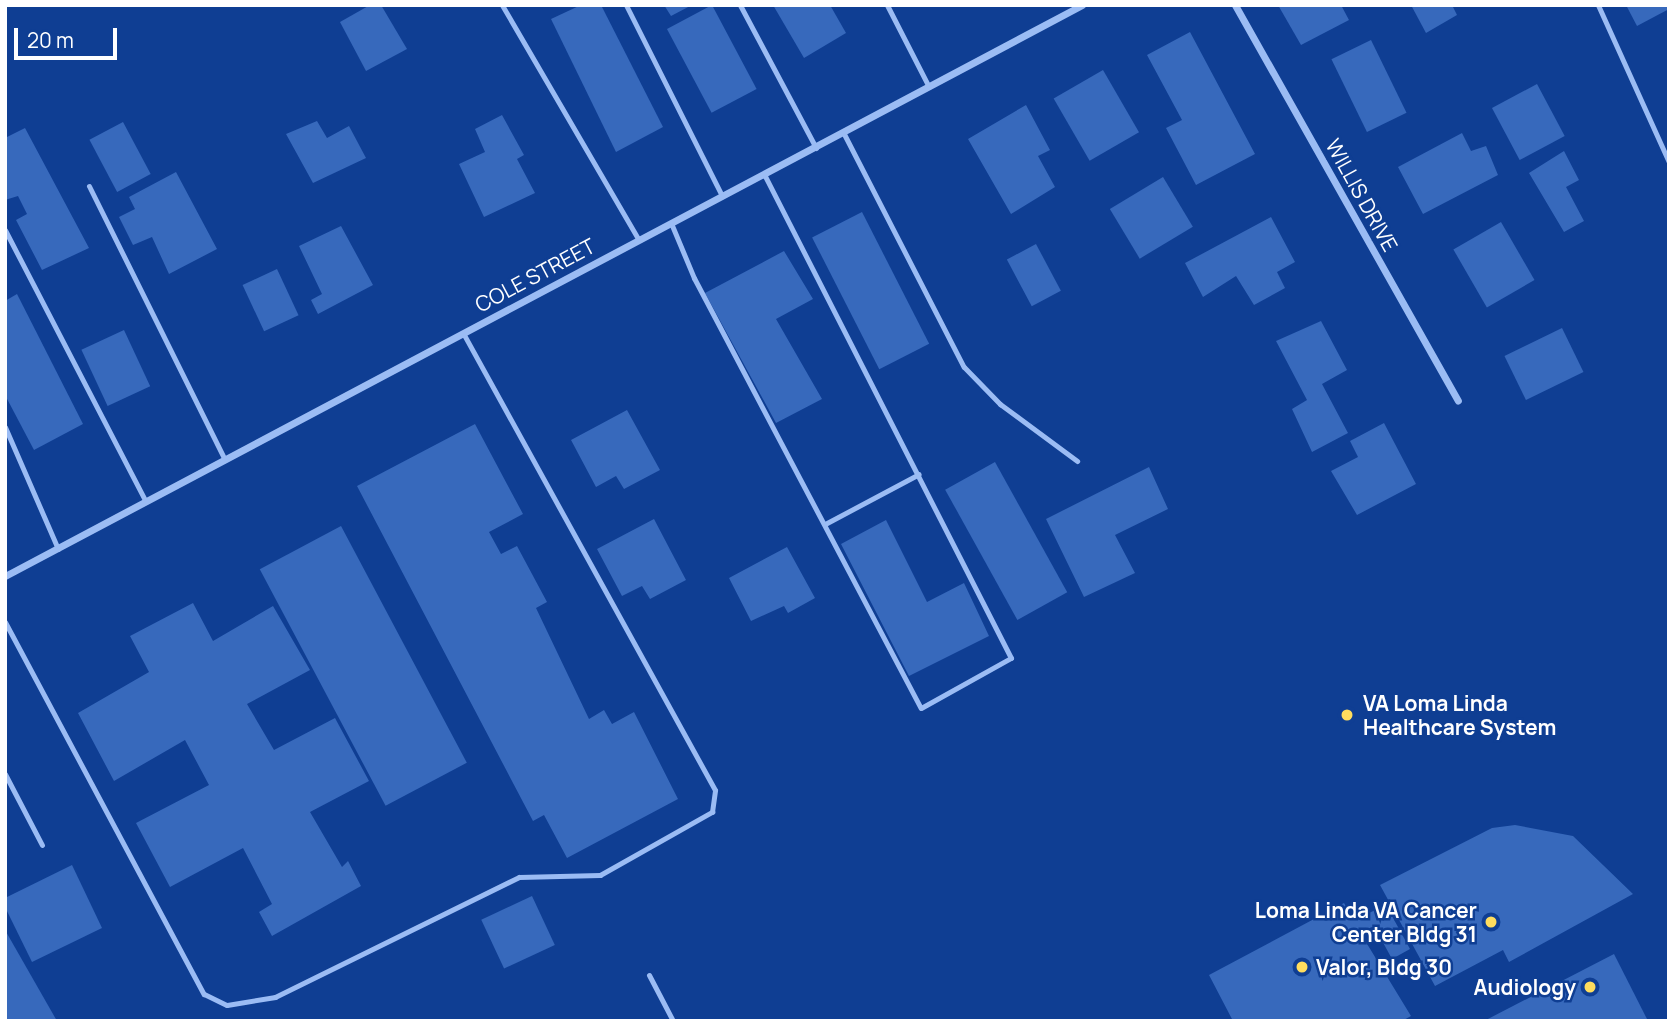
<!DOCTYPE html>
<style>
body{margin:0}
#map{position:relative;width:1674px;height:1026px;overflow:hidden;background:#0f3e93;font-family:Manrope,sans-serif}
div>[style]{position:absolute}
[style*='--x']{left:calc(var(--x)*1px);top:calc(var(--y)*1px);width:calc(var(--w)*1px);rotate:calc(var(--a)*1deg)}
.building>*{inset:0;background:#3769bc;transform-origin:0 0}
.lane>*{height:5px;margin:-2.5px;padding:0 2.5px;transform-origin:2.5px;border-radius:2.5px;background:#9bbcf4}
.street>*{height:7px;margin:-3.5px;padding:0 3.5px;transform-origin:3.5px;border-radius:3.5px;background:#9bbcf4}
.dots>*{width:19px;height:19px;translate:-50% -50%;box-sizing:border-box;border:4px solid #0f3e93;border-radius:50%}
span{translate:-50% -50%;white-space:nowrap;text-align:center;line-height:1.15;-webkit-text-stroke:5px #0f3e93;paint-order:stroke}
.street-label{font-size:21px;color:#fff}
.poi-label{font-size:21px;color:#fff;font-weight:700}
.left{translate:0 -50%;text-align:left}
.right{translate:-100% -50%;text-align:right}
.frame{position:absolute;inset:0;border:7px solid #fff;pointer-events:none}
.scale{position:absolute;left:14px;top:28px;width:103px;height:32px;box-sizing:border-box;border:4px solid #fff;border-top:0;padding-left:9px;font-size:21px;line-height:24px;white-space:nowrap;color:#fff;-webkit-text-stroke:5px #0f3e93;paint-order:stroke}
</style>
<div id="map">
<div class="building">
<div style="clip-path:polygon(370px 5px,381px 5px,407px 49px,366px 71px,340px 22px)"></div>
<div style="clip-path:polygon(581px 5px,601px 5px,663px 127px,616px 152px,551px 19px)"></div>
<div style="clip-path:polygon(664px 5px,692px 5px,671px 16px)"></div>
<div style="left:712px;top:5px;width:95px;height:51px;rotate:62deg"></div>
<div style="clip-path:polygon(773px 5px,830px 5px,846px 33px,804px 58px)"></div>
<div style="clip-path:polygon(1278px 5px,1341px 5px,1349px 20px,1301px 45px)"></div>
<div style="clip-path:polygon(1411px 5px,1452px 5px,1457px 15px,1426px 33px)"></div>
<div style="clip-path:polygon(1626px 5px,1669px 5px,1669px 9px,1637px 26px)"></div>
<div style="clip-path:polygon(1190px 32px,1255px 154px,1196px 185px,1166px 128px,1182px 120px,1147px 55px)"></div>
<div style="left:1371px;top:40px;width:81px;height:44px;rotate:64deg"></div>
<div style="left:1103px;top:70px;width:72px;height:57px;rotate:60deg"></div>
<div style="left:1537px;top:84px;width:59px;height:51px;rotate:62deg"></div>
<div style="clip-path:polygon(1026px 105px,1050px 150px,1038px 156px,1055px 187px,1011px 214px,968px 139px)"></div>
<div style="clip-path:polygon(502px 115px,524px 155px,517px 159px,535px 193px,484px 217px,459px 164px,485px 152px,475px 129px)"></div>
<div style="clip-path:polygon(317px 121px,327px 138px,349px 126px,366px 158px,313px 183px,286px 134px)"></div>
<div style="left:123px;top:122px;width:59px;height:38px;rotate:62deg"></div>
<div style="clip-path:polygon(25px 128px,89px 248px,42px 270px,16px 220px,27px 214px,18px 196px,5px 200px,5px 138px)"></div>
<div style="clip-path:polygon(1462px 133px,1471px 151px,1486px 146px,1498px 175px,1423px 214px,1398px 167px)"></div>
<div style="clip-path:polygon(1564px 151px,1579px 180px,1566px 187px,1584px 221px,1564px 232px,1529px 173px)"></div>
<div style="clip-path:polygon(176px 172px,217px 249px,169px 274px,152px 237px,133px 245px,119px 217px,135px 209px,129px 197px)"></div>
<div style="left:1163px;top:177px;width:58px;height:62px;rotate:59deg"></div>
<div style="left:862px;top:212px;width:148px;height:56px;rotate:63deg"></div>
<div style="clip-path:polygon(1271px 217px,1295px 262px,1277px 272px,1285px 288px,1254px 305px,1236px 276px,1203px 297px,1185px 263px)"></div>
<div style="left:1501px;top:222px;width:67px;height:55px;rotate:60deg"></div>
<div style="clip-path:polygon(341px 226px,373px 285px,318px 314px,311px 300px,322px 294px,299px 246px)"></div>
<div style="left:1036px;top:244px;width:53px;height:33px;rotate:62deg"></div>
<div style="clip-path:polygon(784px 251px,813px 299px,776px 319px,822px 399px,776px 423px,705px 293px)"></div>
<div style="left:277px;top:269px;width:51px;height:38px;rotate:65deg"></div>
<div style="clip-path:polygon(17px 294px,83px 424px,34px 450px,5px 395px,5px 301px)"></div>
<div style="clip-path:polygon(1321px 321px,1347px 370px,1322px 384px,1348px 433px,1312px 452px,1292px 409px,1307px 400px,1276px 341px)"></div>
<div style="left:1562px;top:328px;width:49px;height:64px;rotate:64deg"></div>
<div style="left:124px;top:330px;width:62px;height:47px;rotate:65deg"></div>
<div style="clip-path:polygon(627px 410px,660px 470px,624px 489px,616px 476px,596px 487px,571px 440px)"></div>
<div style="clip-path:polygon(1384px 423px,1416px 484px,1357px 515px,1331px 471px,1358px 457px,1350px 441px)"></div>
<div style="clip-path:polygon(475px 424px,523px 514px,489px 532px,501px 554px,517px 546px,547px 602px,536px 608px,589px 719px,604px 710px,612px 724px,634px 712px,678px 799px,567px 858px,544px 815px,533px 821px,357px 486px)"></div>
<div style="left:995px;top:462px;width:149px;height:57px;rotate:61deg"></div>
<div style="clip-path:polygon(1149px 467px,1168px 509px,1115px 535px,1135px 573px,1084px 597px,1046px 519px)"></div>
<div style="clip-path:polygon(654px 519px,686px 580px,650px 599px,642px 586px,622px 596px,597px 549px)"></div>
<div style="clip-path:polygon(886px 520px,927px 602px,964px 583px,989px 636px,909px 676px,841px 544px)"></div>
<div style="left:341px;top:526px;width:268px;height:92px;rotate:62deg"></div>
<div style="clip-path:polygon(787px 547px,815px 598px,788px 613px,784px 606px,751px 621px,729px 578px)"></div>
<div style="clip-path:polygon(193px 603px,213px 641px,273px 606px,310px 670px,247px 704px,274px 750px,335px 718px,369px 781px,310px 812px,342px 867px,348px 861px,361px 886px,272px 936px,259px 912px,272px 904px,243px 848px,170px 887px,136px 823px,209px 785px,185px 740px,114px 781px,78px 713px,149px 672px,130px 636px)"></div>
<div style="clip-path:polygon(1515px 825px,1573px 836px,1633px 894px,1509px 962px,1503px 950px,1435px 986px,1380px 885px,1492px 828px)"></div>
<div style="clip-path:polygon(72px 865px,102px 928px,32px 962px,5px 907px,5px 898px)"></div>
<div style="left:532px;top:896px;width:54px;height:56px;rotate:65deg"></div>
<div style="clip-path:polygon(1344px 903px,1354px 920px,1386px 905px,1410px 949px,1392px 959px,1374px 926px,1361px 934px,1411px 1016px,1402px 1021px,1233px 1021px,1209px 975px)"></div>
<div style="clip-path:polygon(5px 930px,57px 1021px,5px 1021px)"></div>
<div style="clip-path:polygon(1614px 954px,1648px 1021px,1484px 1021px)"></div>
</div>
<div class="lane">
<div style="--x:502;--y:5;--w:272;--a:59.8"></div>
<div style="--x:626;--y:5;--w:214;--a:63.3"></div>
<div style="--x:740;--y:5;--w:162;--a:62"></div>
<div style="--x:887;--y:5;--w:92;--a:62.9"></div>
<div style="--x:1598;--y:5;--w:172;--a:65.7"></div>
<div style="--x:843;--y:132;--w:264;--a:62.8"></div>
<div style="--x:964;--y:367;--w:52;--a:45.8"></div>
<div style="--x:1000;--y:404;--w:96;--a:36.5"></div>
<div style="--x:89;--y:186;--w:306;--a:63.6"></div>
<div style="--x:671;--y:223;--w:60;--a:67.3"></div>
<div style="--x:694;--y:278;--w:486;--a:62.2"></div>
<div style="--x:921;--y:708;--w:103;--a:-29.1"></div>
<div style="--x:1011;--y:658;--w:543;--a:-117.04"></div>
<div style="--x:5;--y:230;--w:306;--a:62.6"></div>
<div style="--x:5;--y:427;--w:133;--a:66.5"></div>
<div style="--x:825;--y:524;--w:106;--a:-28"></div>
<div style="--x:5;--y:622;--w:422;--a:61.9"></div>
<div style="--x:204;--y:994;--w:25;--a:26"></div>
<div style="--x:227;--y:1005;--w:49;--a:-9.5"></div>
<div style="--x:275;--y:997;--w:272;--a:-26.2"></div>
<div style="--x:519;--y:877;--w:81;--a:-1.4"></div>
<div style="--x:600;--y:875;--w:129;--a:-29.4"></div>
<div style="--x:712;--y:812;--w:22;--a:-82"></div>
<div style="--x:715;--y:790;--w:522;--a:-118.87"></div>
<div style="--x:5;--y:774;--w:80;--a:62.5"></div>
<div style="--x:649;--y:975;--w:52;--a:62.4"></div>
</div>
<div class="street">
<div style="--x:1235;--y:5;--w:454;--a:60.6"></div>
<div style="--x:5;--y:576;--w:1219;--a:-27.93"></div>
</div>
<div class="dots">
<div style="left:1347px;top:715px;background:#ffdd5e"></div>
<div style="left:1491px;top:922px;background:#ffdd5e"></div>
<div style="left:1302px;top:967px;background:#ffdd5e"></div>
<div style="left:1590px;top:987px;background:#ffdd5e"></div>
</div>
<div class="street-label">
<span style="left:1362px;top:195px;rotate:61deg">WILLIS DRIVE</span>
<span style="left:535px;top:275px;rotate:-28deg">COLE STREET</span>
</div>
<div class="poi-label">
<span class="left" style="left:1363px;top:715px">VA Loma Linda<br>Healthcare System</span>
<span class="right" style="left:1477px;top:922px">Loma Linda VA Cancer<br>Center Bldg 31</span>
<span class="left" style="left:1316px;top:967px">Valor, Bldg 30</span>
<span class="right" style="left:1576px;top:987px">Audiology</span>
</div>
<div class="frame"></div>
<div class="scale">20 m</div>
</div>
